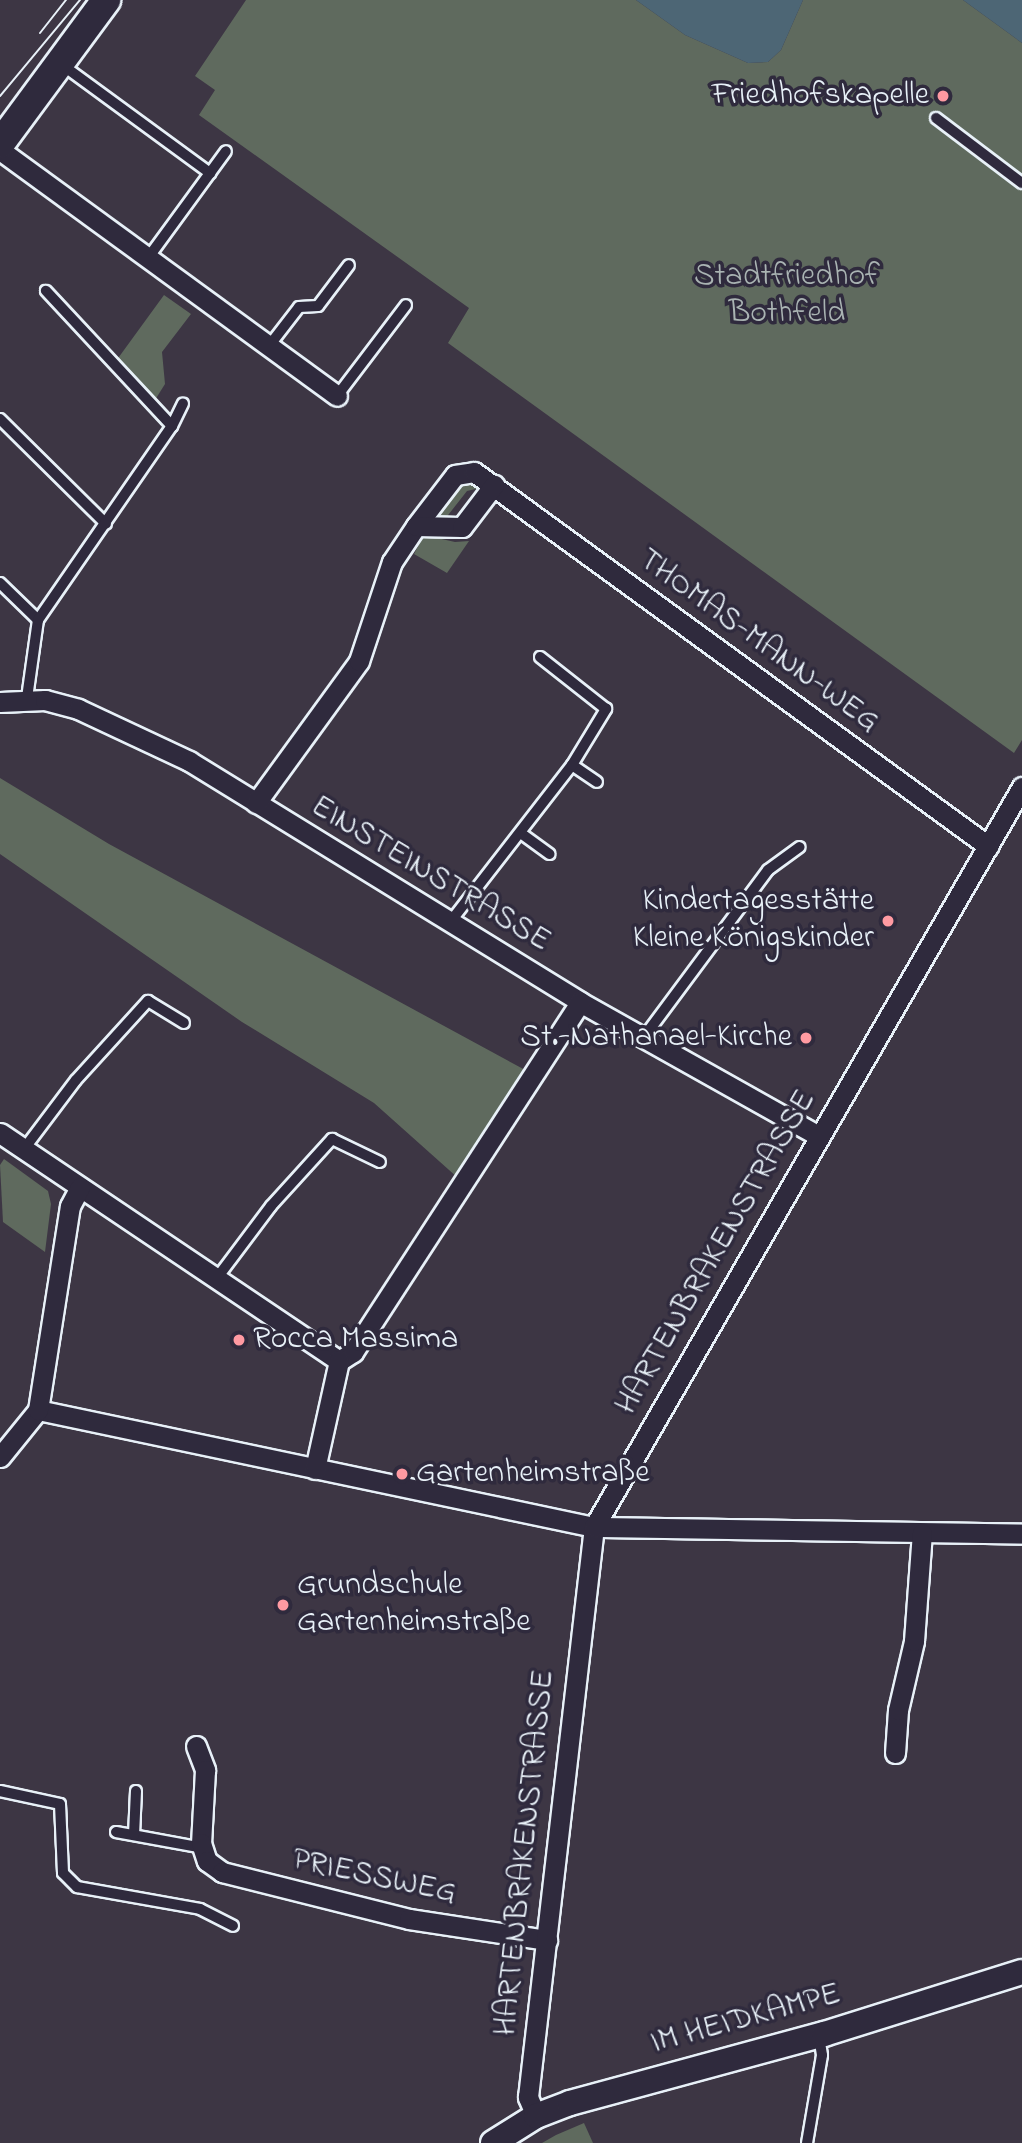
<!DOCTYPE html>
<meta charset="utf-8">
<style>
body{margin:0}
#map{position:relative;width:1022px;height:2143px;overflow:hidden;background:#3d3644;font-family:"Indie Flower",sans-serif}
div>[style]{position:absolute}
[style*='--x']{left:calc(var(--x)*1px);top:calc(var(--y)*1px);width:calc(var(--w)*1px);rotate:calc(var(--a)*1deg)}
.green>*{inset:0;background:#5f6a5e}
.water>*{inset:0;background:#4d6675}
.roads{filter:drop-shadow(2px 0 #e8f1f8) drop-shadow(-2px 0 #e8f1f8) drop-shadow(0 2px #e8f1f8) drop-shadow(0 -2px #e8f1f8)}
.service>*{height:10px;margin:-5px;padding:0 5px;transform-origin:5px;border-radius:5px;background:#2f2a3d}
.minor>*{height:19px;margin:-9.5px;padding:0 9.5px;transform-origin:9.5px;border-radius:9.5px;background:#2f2a3d}
.tertiary>*{height:24px;margin:-12px;padding:0 12px;transform-origin:12px;border-radius:12px;background:#2f2a3d}
.secondary>*{height:28px;margin:-14px;padding:0 14px;transform-origin:14px;border-radius:14px;background:#2f2a3d}
.tram>*{height:2px;margin:-1px;padding:0 1px;transform-origin:1px;border-radius:1px;background:#e8f1f8}
.dots>*{width:19px;height:19px;translate:-50% -50%;box-sizing:border-box;border:4px solid #2f2a3d;border-radius:50%}
span{translate:-50% -50%;white-space:nowrap;text-align:center;line-height:1.15;-webkit-text-stroke:7px #2f2a3d;paint-order:stroke}
.poi-label{font-size:32px;color:#e8f1f8}
.right{translate:-100% -50%;text-align:right}
.left{translate:0 -50%;text-align:left}
.park-label{font-size:32px;color:#aab4b3}
.street-label{font-size:32px;color:#e8f1f8}
</style>
<div id="map">
<div class="green">
<div style="clip-path:polygon(246px 0,636px 0,685px 35px,748px 63px,768px 62px,781px 50px,803px 0,963px 0,1022px 43px,1022px 740px,1014px 753px,448px 343px,469px 308px,199px 115px,215px 90px,195px 76px)"></div>
<div style="clip-path:polygon(164px 295px,191px 314px,162px 352px,165px 384px,155px 400px,116px 361px)"></div>
<div style="clip-path:polygon(470px 482px,480px 488px,467px 491px,445px 519px,433px 517px,460px 486px)"></div>
<div style="clip-path:polygon(424px 535px,455px 542px,469px 541px,447px 573px,414px 554px)"></div>
<div style="clip-path:polygon(0 778px,109px 844px,527px 1071px,458px 1178px,374px 1103px,242px 1022px,0 854px)"></div>
<div style="clip-path:polygon(4px 1159px,48px 1191px,51px 1204px,45px 1252px,3px 1222px,0 1165px)"></div>
<div style="clip-path:polygon(584px 2123px,593px 2143px,542px 2143px,556px 2135px)"></div>
</div>
<div class="water">
<div style="clip-path:polygon(636px 0,803px 0,781px 50px,768px 62px,748px 63px,685px 35px)"></div>
<div style="clip-path:polygon(963px 0,1022px 0,1022px 43px)"></div>
</div>
<div class="roads">
<div class="service">
<div style="--x:61;--y:64;--w:185;--a:36.2"></div>
<div style="--x:936;--y:118;--w:108;--a:37.1"></div>
<div style="--x:148;--y:258;--w:132;--a:-53.9"></div>
<div style="--x:269;--y:346;--w:49;--a:-52.4"></div>
<div style="--x:299;--y:307;--w:19;--a:-3"></div>
<div style="--x:318;--y:306;--w:51;--a:-52.9"></div>
<div style="--x:337;--y:396;--w:114;--a:-52.8"></div>
<div style="--x:0;--y:419;--w:149;--a:44.7"></div>
<div style="--x:172;--y:426;--w:25;--a:-64"></div>
<div style="--x:0;--y:583;--w:53;--a:44.2"></div>
<div style="--x:27;--y:698;--w:79;--a:-82"></div>
<div style="--x:38;--y:620;--w:236;--a:-55.4"></div>
<div style="--x:172;--y:426;--w:185;--a:-133"></div>
<div style="--x:572;--y:765;--w:30;--a:34"></div>
<div style="--x:522;--y:834;--w:34;--a:36"></div>
<div style="--x:451;--y:921;--w:197;--a:-52.2"></div>
<div style="--x:572;--y:765;--w:66;--a:-58.7"></div>
<div style="--x:606;--y:709;--w:84;--a:-141.8"></div>
<div style="--x:644;--y:1037;--w:208;--a:-53.4"></div>
<div style="--x:768;--y:870;--w:39;--a:-36"></div>
<div style="--x:24;--y:1149;--w:86;--a:-53"></div>
<div style="--x:76;--y:1080;--w:107;--a:-47.7"></div>
<div style="--x:148;--y:1001;--w:42;--a:31.4"></div>
<div style="--x:217;--y:1278;--w:90;--a:-53.1"></div>
<div style="--x:271;--y:1206;--w:91;--a:-47.7"></div>
<div style="--x:332;--y:1139;--w:53;--a:25.6"></div>
<div style="--x:0;--y:1791;--w:61;--a:12.2"></div>
<div style="--x:60;--y:1804;--w:69;--a:87.5"></div>
<div style="--x:63;--y:1873;--w:20;--a:45"></div>
<div style="--x:77;--y:1887;--w:125;--a:10.1"></div>
<div style="--x:200;--y:1909;--w:37;--a:27"></div>
<div style="--x:116;--y:1832;--w:88;--a:10.4"></div>
<div style="--x:134;--y:1835;--w:44;--a:-87.4"></div>
<div style="--x:807;--y:2143;--w:89;--a:-80.3"></div>
<div style="--x:822;--y:2055;--w:19;--a:-99"></div>
</div>
<div class="minor">
<div style="--x:0;--y:150;--w:417;--a:36.1"></div>
<div style="--x:416;--y:526;--w:64;--a:-52.6"></div>
<div style="--x:455;--y:475;--w:19;--a:-9"></div>
<div style="--x:474;--y:472;--w:636;--a:36.04"></div>
<div style="--x:0;--y:702;--w:45;--a:-2.5"></div>
<div style="--x:45;--y:700;--w:34;--a:15"></div>
<div style="--x:78;--y:709;--w:123;--a:25.1"></div>
<div style="--x:189;--y:761;--w:459;--a:31.6"></div>
<div style="--x:580;--y:1002;--w:274;--a:29.3"></div>
<div style="--x:256;--y:803;--w:175;--a:-54"></div>
<div style="--x:359;--y:661;--w:104;--a:-71.6"></div>
<div style="--x:392;--y:562;--w:43;--a:-56.3"></div>
<div style="--x:416;--y:526;--w:46;--a:1.2"></div>
<div style="--x:462;--y:527;--w:53;--a:-52.7"></div>
<div style="--x:0;--y:1133;--w:409;--a:33.9"></div>
<div style="--x:339;--y:1361;--w:17;--a:-33"></div>
<div style="--x:353;--y:1352;--w:417;--a:-57"></div>
<div style="--x:38;--y:1410;--w:568;--a:11.88"></div>
<div style="--x:594;--y:1527;--w:428;--a:0.9"></div>
<div style="--x:0;--y:1457;--w:60;--a:-51"></div>
<div style="--x:38;--y:1410;--w:206;--a:-81.1"></div>
<div style="--x:70;--y:1206;--w:21;--a:-62"></div>
<div style="--x:315;--y:1469;--w:111;--a:-77.5"></div>
<div style="--x:196;--y:1746;--w:26;--a:69"></div>
<div style="--x:205;--y:1770;--w:73;--a:93.1"></div>
<div style="--x:201;--y:1843;--w:19;--a:72"></div>
<div style="--x:207;--y:1861;--w:19;--a:36"></div>
<div style="--x:222;--y:1872;--w:193;--a:14.1"></div>
<div style="--x:409;--y:1919;--w:140;--a:8.7"></div>
<div style="--x:895;--y:1753;--w:43;--a:-86"></div>
<div style="--x:898;--y:1710;--w:71;--a:-76.9"></div>
<div style="--x:914;--y:1641;--w:108;--a:-85.8"></div>
<div style="--x:536;--y:2116;--w:21;--a:-113"></div>
<div style="--x:528;--y:2097;--w:574;--a:-83.4"></div>
<div style="--x:594;--y:1527;--w:855;--a:-59.96"></div>
</div>
<div class="tertiary">
<div style="--x:493;--y:2143;--w:51;--a:-32.1"></div>
<div style="--x:536;--y:2116;--w:36;--a:-21"></div>
<div style="--x:570;--y:2103;--w:263;--a:-15.2"></div>
<div style="--x:824;--y:2034;--w:207;--a:-17.4"></div>
</div>
<div class="secondary">
<div style="--x:0;--y:144;--w:179;--a:-53.6"></div>
</div>
</div>
<div class="tram">
<div style="--x:40;--y:33;--w:42;--a:-51.8"></div>
<div style="--x:0;--y:96;--w:125;--a:-50.2"></div>
</div>
<div class="dots">
<div style="left:943px;top:96px;background:#ff9aa2"></div>
<div style="left:888px;top:921px;background:#ff9aa2"></div>
<div style="left:806px;top:1038px;background:#ff9aa2"></div>
<div style="left:239px;top:1340px;background:#ff9aa2"></div>
<div style="left:402px;top:1474px;background:#ff9aa2"></div>
<div style="left:283px;top:1605px;background:#ff9aa2"></div>
</div>
<div class="poi-label">
<span class="right" style="left:929px;top:96px">Friedhofskapelle</span>
<span class="right" style="left:874px;top:921px">Kindertagesstätte<br>Kleine Königskinder</span>
<span class="right" style="left:792px;top:1038px">St.-Nathanael-Kirche</span>
<span class="left" style="left:253px;top:1340px">Rocca Massima</span>
<span class="left" style="left:416px;top:1474px">Gartenheimstraße</span>
<span class="left" style="left:297px;top:1605px">Grundschule<br>Gartenheimstraße</span>
</div>
<div class="park-label">
<span style="left:787px;top:296px">Stadtfriedhof<br>Bothfeld</span>
</div>
<div class="street-label">
<span style="left:758px;top:642px;rotate:36deg">THOMAS-MANN-WEG</span>
<span style="left:430px;top:875px;rotate:31deg">EINSTEINSTRASSE</span>
<span style="left:717px;top:1253px;rotate:-60deg">HARTENBRAKENSTRASSE</span>
<span style="left:526px;top:1853px;rotate:-84deg">HARTENBRAKENSTRASSE</span>
<span style="left:374px;top:1878px;rotate:12deg">PRIESSWEG</span>
<span style="left:746px;top:2020px;rotate:-15deg">IM HEIDKAMPE</span>
</div>
</div>
